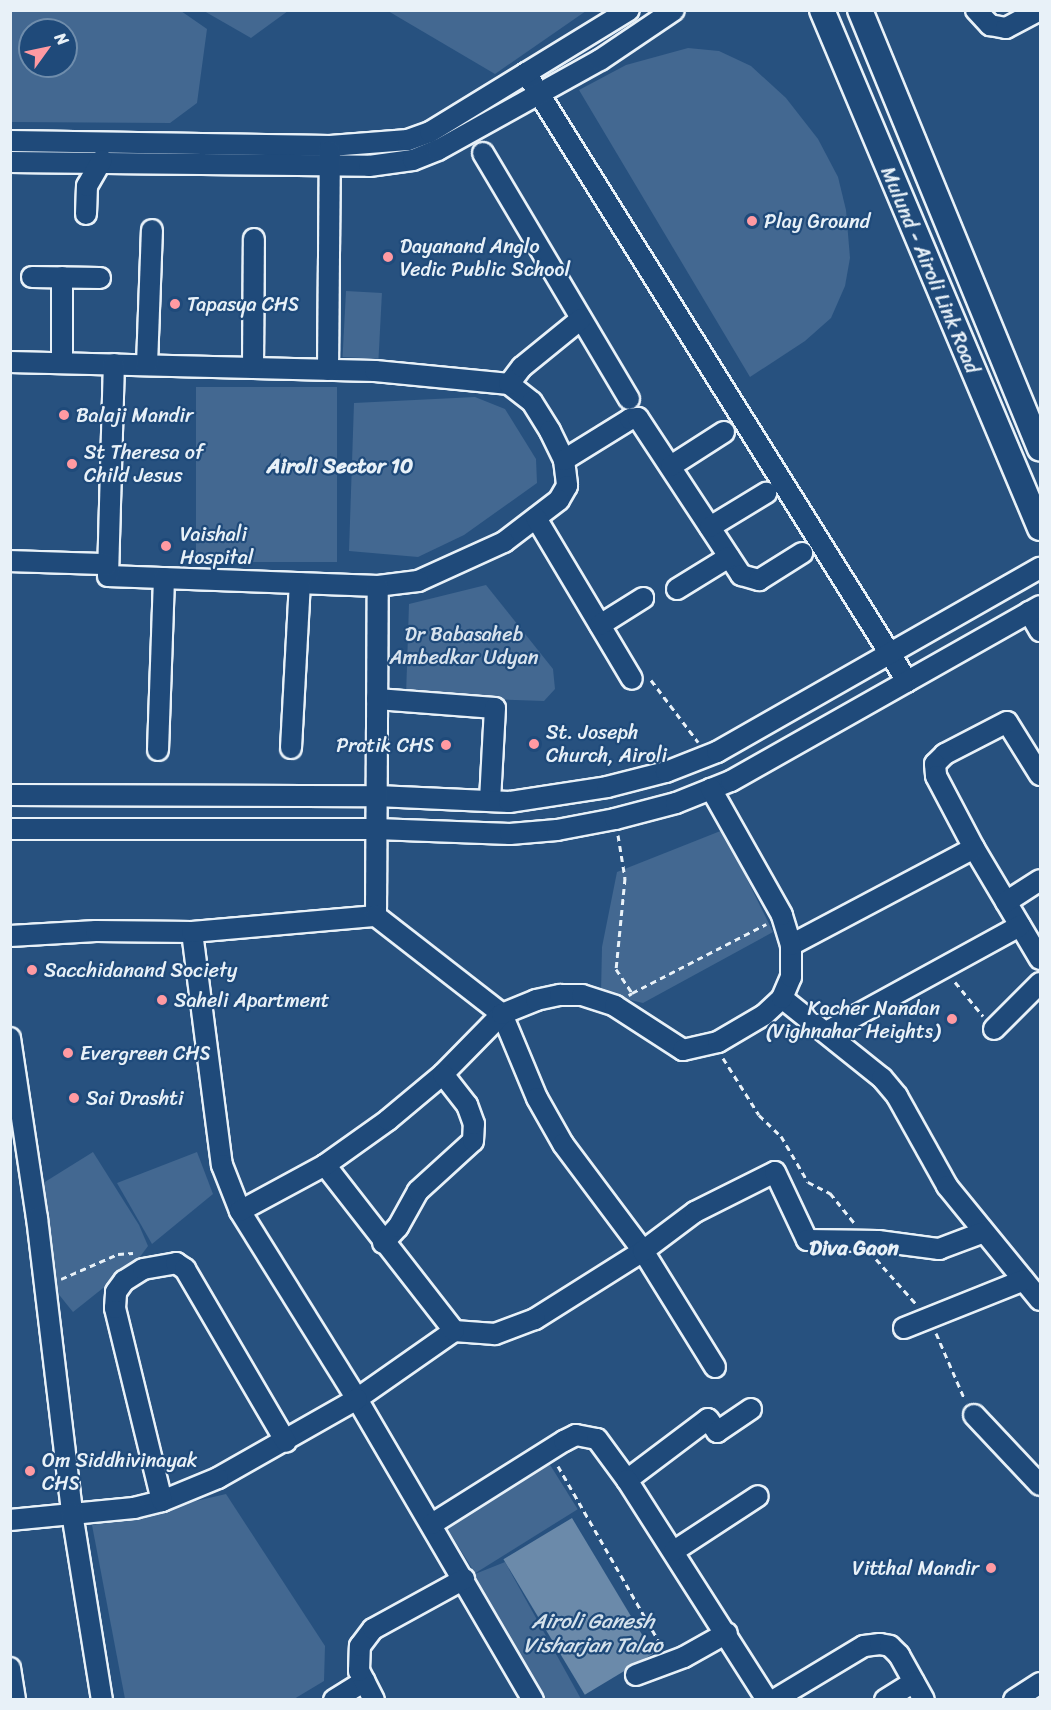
<!DOCTYPE html>
<style>
body{margin:0}
#map{position:relative;width:1051px;height:1710px;overflow:hidden;background:#27517f;font-family:Sriracha,sans-serif}
div>[style]{position:absolute}
[style*='--x']{left:calc(var(--x)*1px);top:calc(var(--y)*1px);width:calc(var(--w)*1px);rotate:calc(var(--a)*1deg)}
.green>*{inset:0;background:#436891;transform-origin:0 0}
.water>*{inset:0;background:#6b8aaa;transform-origin:0 0}
.path>*{height:3px;margin-top:-1.5px;transform-origin:0;background:repeating-linear-gradient(90deg,#e8f1f8 0 6px,transparent 0 10.5px)}
.roads{filter:drop-shadow(2px 0 #e8f1f8) drop-shadow(-2px 0 #e8f1f8) drop-shadow(0 2px #e8f1f8) drop-shadow(0 -2px #e8f1f8)}
.minor>*{height:20px;margin:-10px;padding:0 10px;transform-origin:10px;border-radius:10px;background:#1f4a7a}
.major>*{height:24px;margin:-12px;padding:0 12px;transform-origin:12px;border-radius:12px;background:#1f4a7a}
.dots>*{width:16px;height:16px;translate:-50% -50%;box-sizing:border-box;border:3px solid #1f4a7a;border-radius:50%}
span{translate:-50% -50%;white-space:nowrap;text-align:center;line-height:1.15;-webkit-text-stroke:4.5px #1f4a7a;paint-order:stroke}
.poi-label{font-size:20px;color:#e8f1f8}
.left{translate:0 -50%;text-align:left}
.right{translate:-100% -50%;text-align:right}
.street-label{font-size:20px;color:#e8f1f8}
.park-label{font-size:20px;color:#d8e3ee}
.neighbourhood-label{font-size:21px;color:#e8f1f8;font-weight:700}
.water-label{font-size:21px;color:#d5e2ec;font-style:italic}
.frame{position:absolute;inset:0;border:12px solid #e8f1f8;pointer-events:none}
.north{position:absolute;left:18px;top:18px;width:60px;height:60px;box-sizing:border-box;background:#1f4a7a;border:2px solid #6f8dac;border-radius:50%;rotate:57deg;font-size:16px;font-weight:700;line-height:24px;text-align:center;color:#e8f1f8}
.north::after{content:'';display:block;margin:auto;width:21px;height:27px;background:#ff9aa2;clip-path:polygon(50% 0,100% 100%,50% 72%,0 100%)}
</style>
<div id="map">
<div class="green">
<div style="clip-path:polygon(evenodd,11px 10px,181px 11px,207px 29px,197px 103px,170px 123px,11px 122px,11px 10px,30px 30px,66px 30px,66px 66px,30px 66px,30px 30px)"></div>
<div style="clip-path:polygon(204px 11px,288px 11px,251px 38px)"></div>
<div style="clip-path:polygon(388px 11px,586px 11px,495px 74px)"></div>
<div style="clip-path:polygon(688px 48px,719px 51px,751px 66px,786px 98px,818px 139px,838px 177px,846px 210px,850px 258px,845px 286px,831px 318px,805px 341px,750px 377px,579px 90px,626px 65px)"></div>
<div style="left:346px;top:291px;width:36px;height:66px;rotate:3deg"></div>
<div style="left:196px;top:387px;width:141px;height:175px"></div>
<div style="clip-path:polygon(475px 397px,505px 409px,536px 459px,537px 483px,464px 535px,418px 557px,349px 551px,354px 403px)"></div>
<div style="clip-path:polygon(486px 585px,553px 669px,555px 689px,544px 701px,406px 696px,409px 604px)"></div>
<div style="clip-path:polygon(723px 830px,773px 932px,643px 1003px,601px 993px,602px 947px,617px 872px)"></div>
<div style="clip-path:polygon(93px 1152px,139px 1225px,148px 1246px,137px 1261px,73px 1312px,56px 1291px,40px 1185px)"></div>
<div style="clip-path:polygon(197px 1152px,213px 1194px,152px 1244px,117px 1183px)"></div>
<div style="left:547px;top:1460px;width:58px;height:121px;rotate:58deg"></div>
<div style="clip-path:polygon(226px 1494px,325px 1646px,324px 1681px,294px 1699px,125px 1699px,92px 1525px)"></div>
<div style="clip-path:polygon(505px 1562px,581px 1699px,535px 1699px,465px 1578px)"></div>
</div>
<div class="water">
<div style="left:572px;top:1518px;width:158px;height:80px;rotate:59deg"></div>
</div>
<div class="path">
<div style="--x:651;--y:680;--w:78;--a:52.8"></div>
<div style="--x:618;--y:835;--w:44;--a:80.8"></div>
<div style="--x:625;--y:878;--w:91;--a:95.6"></div>
<div style="--x:616;--y:969;--w:29;--a:56"></div>
<div style="--x:632;--y:993;--w:4;--a:146"></div>
<div style="--x:955;--y:982;--w:44;--a:50.5"></div>
<div style="--x:632;--y:993;--w:151;--a:-27.2"></div>
<div style="--x:723;--y:1058;--w:67;--a:57.7"></div>
<div style="--x:759;--y:1115;--w:30;--a:44"></div>
<div style="--x:781;--y:1136;--w:53;--a:59.6"></div>
<div style="--x:808;--y:1182;--w:25;--a:27"></div>
<div style="--x:830;--y:1193;--w:38;--a:51"></div>
<div style="--x:876;--y:1259;--w:62;--a:48.3"></div>
<div style="--x:61;--y:1279;--w:62;--a:-23.7"></div>
<div style="--x:118;--y:1254;--w:15;--a:-4"></div>
<div style="--x:936;--y:1333;--w:73;--a:66.6"></div>
<div style="--x:558;--y:1466;--w:209;--a:60.1"></div>
</div>
<div class="roads">
<div class="minor">
<div style="--x:976;--y:10;--w:21;--a:47"></div>
<div style="--x:990;--y:25;--w:16;--a:11"></div>
<div style="--x:1006;--y:28;--w:38;--a:-28"></div>
<div style="--x:526;--y:73;--w:718;--a:57.93"></div>
<div style="--x:10;--y:141;--w:320;--a:0.9"></div>
<div style="--x:330;--y:146;--w:78;--a:-4.4"></div>
<div style="--x:408;--y:140;--w:23;--a:-20"></div>
<div style="--x:430;--y:132;--w:233;--a:-31.5"></div>
<div style="--x:483;--y:153;--w:286;--a:59.3"></div>
<div style="--x:10;--y:162;--w:359;--a:0.6"></div>
<div style="--x:369;--y:166;--w:44;--a:-7.8"></div>
<div style="--x:413;--y:160;--w:27;--a:-22"></div>
<div style="--x:438;--y:150;--w:185;--a:-29.1"></div>
<div style="--x:600;--y:60;--w:89;--a:-34"></div>
<div style="--x:86;--y:214;--w:28;--a:-88"></div>
<div style="--x:87;--y:186;--w:30;--a:-60"></div>
<div style="--x:32;--y:277;--w:68;--a:0.8"></div>
<div style="--x:10;--y:362;--w:365;--a:1.4"></div>
<div style="--x:375;--y:371;--w:135;--a:5.5"></div>
<div style="--x:509;--y:384;--w:29;--a:38"></div>
<div style="--x:532;--y:402;--w:34;--a:58"></div>
<div style="--x:550;--y:431;--w:32;--a:64"></div>
<div style="--x:564;--y:460;--w:26;--a:83"></div>
<div style="--x:567;--y:486;--w:16;--a:120"></div>
<div style="--x:559;--y:500;--w:69;--a:142.6"></div>
<div style="--x:504;--y:542;--w:94;--a:155.6"></div>
<div style="--x:418;--y:581;--w:40;--a:172.9"></div>
<div style="--x:378;--y:586;--w:270;--a:-177.9"></div>
<div style="--x:108;--y:576;--w:212;--a:-88.4"></div>
<div style="--x:62;--y:363;--w:86;--a:-90"></div>
<div style="--x:147;--y:365;--w:135;--a:-87.9"></div>
<div style="--x:253;--y:368;--w:129;--a:-89.6"></div>
<div style="--x:328;--y:370;--w:219;--a:-89.5"></div>
<div style="--x:509;--y:384;--w:21;--a:-53"></div>
<div style="--x:522;--y:367;--w:76;--a:-39.1"></div>
<div style="--x:564;--y:460;--w:78;--a:-31.8"></div>
<div style="--x:630;--y:419;--w:8;--a:-7"></div>
<div style="--x:638;--y:418;--w:188;--a:56.7"></div>
<div style="--x:741;--y:575;--w:19;--a:16"></div>
<div style="--x:759;--y:580;--w:51;--a:-32.1"></div>
<div style="--x:671;--y:466;--w:63;--a:-32.7"></div>
<div style="--x:536;--y:518;--w:187;--a:59.2"></div>
<div style="--x:710;--y:527;--w:66;--a:-31.3"></div>
<div style="--x:10;--y:561;--w:98;--a:1.8"></div>
<div style="--x:677;--y:589;--w:61;--a:-31.6"></div>
<div style="--x:1029;--y:612;--w:22;--a:60"></div>
<div style="--x:600;--y:625;--w:51;--a:-32.1"></div>
<div style="--x:377;--y:699;--w:118;--a:4.4"></div>
<div style="--x:495;--y:708;--w:93;--a:93.1"></div>
<div style="--x:291;--y:748;--w:165;--a:-86.9"></div>
<div style="--x:158;--y:750;--w:172;--a:-88"></div>
<div style="--x:1040;--y:775;--w:62;--a:-121.9"></div>
<div style="--x:1007;--y:722;--w:70;--a:152.7"></div>
<div style="--x:945;--y:754;--w:14;--a:135"></div>
<div style="--x:935;--y:764;--w:12;--a:85"></div>
<div style="--x:936;--y:776;--w:81;--a:62.2"></div>
<div style="--x:974;--y:848;--w:129;--a:59.3"></div>
<div style="--x:10;--y:795;--w:367;--a:0.2"></div>
<div style="--x:377;--y:796;--w:132;--a:2.6"></div>
<div style="--x:509;--y:802;--w:99;--a:-8.7"></div>
<div style="--x:607;--y:787;--w:61;--a:-14.3"></div>
<div style="--x:666;--y:772;--w:55;--a:-21.4"></div>
<div style="--x:717;--y:752;--w:372;--a:-29.7"></div>
<div style="--x:10;--y:829;--w:366;--a:0"></div>
<div style="--x:376;--y:829;--w:134;--a:2.1"></div>
<div style="--x:510;--y:834;--w:47;--a:-4.9"></div>
<div style="--x:557;--y:830;--w:59;--a:-10.7"></div>
<div style="--x:615;--y:819;--w:63;--a:-14.7"></div>
<div style="--x:676;--y:803;--w:59;--a:-21.8"></div>
<div style="--x:731;--y:781;--w:355;--a:-29.5"></div>
<div style="--x:1006;--y:902;--w:40;--a:-32.9"></div>
<div style="--x:376;--y:916;--w:330;--a:-89.7"></div>
<div style="--x:192;--y:932;--w:235;--a:82.7"></div>
<div style="--x:222;--y:1165;--w:49;--a:68.6"></div>
<div style="--x:240;--y:1211;--w:221;--a:58.1"></div>
<div style="--x:357;--y:1399;--w:349;--a:59.7"></div>
<div style="--x:10;--y:936;--w:86;--a:-3.3"></div>
<div style="--x:96;--y:931;--w:96;--a:0.6"></div>
<div style="--x:192;--y:932;--w:185;--a:-5"></div>
<div style="--x:376;--y:916;--w:160;--a:37.9"></div>
<div style="--x:502;--y:1014;--w:91;--a:67.4"></div>
<div style="--x:537;--y:1098;--w:53;--a:60.5"></div>
<div style="--x:563;--y:1144;--w:134;--a:53.2"></div>
<div style="--x:643;--y:1251;--w:128;--a:147.8"></div>
<div style="--x:535;--y:1319;--w:43;--a:159.4"></div>
<div style="--x:495;--y:1334;--w:41;--a:-175.8"></div>
<div style="--x:454;--y:1331;--w:118;--a:145"></div>
<div style="--x:357;--y:1399;--w:160;--a:150.4"></div>
<div style="--x:218;--y:1478;--w:61;--a:157.7"></div>
<div style="--x:162;--y:1501;--w:29;--a:166"></div>
<div style="--x:134;--y:1508;--w:125;--a:174.5"></div>
<div style="--x:791;--y:945;--w:207;--a:-27.9"></div>
<div style="--x:782;--y:998;--w:128;--a:38.7"></div>
<div style="--x:882;--y:1078;--w:23;--a:50"></div>
<div style="--x:897;--y:1096;--w:103;--a:60.9"></div>
<div style="--x:947;--y:1186;--w:147;--a:50.8"></div>
<div style="--x:994;--y:1029;--w:65;--a:-45"></div>
<div style="--x:828;--y:1031;--w:219;--a:-28.7"></div>
<div style="--x:10;--y:1038;--w:182;--a:81.5"></div>
<div style="--x:37;--y:1218;--w:297;--a:83.2"></div>
<div style="--x:72;--y:1513;--w:189;--a:80.9"></div>
<div style="--x:325;--y:1165;--w:210;--a:52.1"></div>
<div style="--x:240;--y:1211;--w:97;--a:-28.4"></div>
<div style="--x:325;--y:1165;--w:77;--a:-35.5"></div>
<div style="--x:388;--y:1120;--w:72;--a:-39.9"></div>
<div style="--x:443;--y:1074;--w:84;--a:-45.5"></div>
<div style="--x:502;--y:1014;--w:37;--a:-22"></div>
<div style="--x:536;--y:1000;--w:25;--a:-12"></div>
<div style="--x:560;--y:995;--w:22;--a:0"></div>
<div style="--x:582;--y:995;--w:35;--a:18"></div>
<div style="--x:615;--y:1006;--w:81;--a:32.9"></div>
<div style="--x:683;--y:1050;--w:36;--a:-13"></div>
<div style="--x:718;--y:1042;--w:53;--a:-30.4"></div>
<div style="--x:764;--y:1015;--w:25;--a:-43"></div>
<div style="--x:782;--y:998;--w:23;--a:-67"></div>
<div style="--x:791;--y:977;--w:32;--a:-90"></div>
<div style="--x:791;--y:945;--w:31;--a:-107"></div>
<div style="--x:782;--y:915;--w:145;--a:-119.4"></div>
<div style="--x:383;--y:1243;--w:22;--a:-47"></div>
<div style="--x:398;--y:1227;--w:41;--a:-60.9"></div>
<div style="--x:418;--y:1191;--w:74;--a:-42.3"></div>
<div style="--x:473;--y:1141;--w:17;--a:-87"></div>
<div style="--x:474;--y:1124;--w:20;--a:-110"></div>
<div style="--x:467;--y:1105;--w:39;--a:-128"></div>
<div style="--x:904;--y:1328;--w:129;--a:-21.8"></div>
<div style="--x:715;--y:1367;--w:137;--a:-121.8"></div>
<div style="--x:643;--y:1251;--w:65;--a:-36.9"></div>
<div style="--x:695;--y:1212;--w:89;--a:-26.6"></div>
<div style="--x:775;--y:1172;--w:75;--a:64.8"></div>
<div style="--x:807;--y:1240;--w:71;--a:0.8"></div>
<div style="--x:878;--y:1241;--w:62;--a:7.5"></div>
<div style="--x:939;--y:1249;--w:48;--a:-20.7"></div>
<div style="--x:974;--y:1415;--w:96;--a:46.7"></div>
<div style="--x:627;--y:1480;--w:101;--a:-37"></div>
<div style="--x:708;--y:1419;--w:16;--a:55"></div>
<div style="--x:717;--y:1432;--w:41;--a:-34.1"></div>
<div style="--x:162;--y:1501;--w:199;--a:-103.7"></div>
<div style="--x:115;--y:1308;--w:16;--a:-86"></div>
<div style="--x:116;--y:1292;--w:14;--a:-54"></div>
<div style="--x:124;--y:1281;--w:22;--a:-32"></div>
<div style="--x:143;--y:1269;--w:34;--a:-10"></div>
<div style="--x:176;--y:1263;--w:11;--a:34"></div>
<div style="--x:185;--y:1269;--w:200;--a:59.7"></div>
<div style="--x:432;--y:1524;--w:156;--a:-32.2"></div>
<div style="--x:564;--y:1441;--w:13;--a:-27"></div>
<div style="--x:576;--y:1435;--w:21;--a:11"></div>
<div style="--x:597;--y:1439;--w:51;--a:53.8"></div>
<div style="--x:627;--y:1480;--w:261;--a:57.5"></div>
<div style="--x:674;--y:1551;--w:100;--a:-33.2"></div>
<div style="--x:10;--y:1668;--w:32;--a:81"></div>
<div style="--x:636;--y:1675;--w:51;--a:-20.6"></div>
<div style="--x:684;--y:1657;--w:49;--a:-29.2"></div>
<div style="--x:334;--y:1700;--w:36;--a:-32"></div>
<div style="--x:374;--y:1700;--w:33;--a:-117"></div>
<div style="--x:359;--y:1671;--w:25;--a:-88"></div>
<div style="--x:360;--y:1646;--w:21;--a:-53"></div>
<div style="--x:373;--y:1629;--w:104;--a:-28.8"></div>
<div style="--x:774;--y:1700;--w:105;--a:-31"></div>
<div style="--x:864;--y:1646;--w:16;--a:-7"></div>
<div style="--x:880;--y:1644;--w:10;--a:11"></div>
<div style="--x:890;--y:1646;--w:13;--a:45"></div>
<div style="--x:899;--y:1655;--w:51;--a:60.9"></div>
<div style="--x:885;--y:1700;--w:34;--a:-32"></div>
<div style="--x:1014;--y:1700;--w:31;--a:-33"></div>
</div>
<div class="major">
<div style="--x:822;--y:10;--w:562;--a:67.18"></div>
<div style="--x:860;--y:10;--w:474;--a:67.7"></div>
</div>
</div>
<div class="dots">
<div style="left:752px;top:221px;background:#ff9aa2"></div>
<div style="left:388px;top:257px;background:#ff9aa2"></div>
<div style="left:175px;top:304px;background:#ff9aa2"></div>
<div style="left:64px;top:415px;background:#ff9aa2"></div>
<div style="left:72px;top:464px;background:#ff9aa2"></div>
<div style="left:166px;top:546px;background:#ff9aa2"></div>
<div style="left:534px;top:744px;background:#ff9aa2"></div>
<div style="left:446px;top:745px;background:#ff9aa2"></div>
<div style="left:32px;top:970px;background:#ff9aa2"></div>
<div style="left:162px;top:1000px;background:#ff9aa2"></div>
<div style="left:952px;top:1019px;background:#ff9aa2"></div>
<div style="left:68px;top:1053px;background:#ff9aa2"></div>
<div style="left:74px;top:1098px;background:#ff9aa2"></div>
<div style="left:30px;top:1471px;background:#ff9aa2"></div>
<div style="left:991px;top:1568px;background:#ff9aa2"></div>
</div>
<div class="poi-label">
<span class="left" style="left:764px;top:221px">Play Ground</span>
<span class="left" style="left:400px;top:258px">Dayanand Anglo<br>Vedic Public School</span>
<span class="left" style="left:187px;top:304px">Tapasya CHS</span>
<span class="left" style="left:76px;top:415px">Balaji Mandir</span>
<span class="left" style="left:84px;top:464px">St Theresa of<br>Child Jesus</span>
<span class="left" style="left:180px;top:546px">Vaishali<br>Hospital</span>
<span class="left" style="left:546px;top:744px">St. Joseph<br>Church, Airoli</span>
<span class="right" style="left:434px;top:745px">Pratik CHS</span>
<span class="left" style="left:44px;top:970px">Sacchidanand Society</span>
<span class="left" style="left:174px;top:1000px">Saheli Apartment</span>
<span class="right" style="left:940px;top:1020px">Kacher Nandan<br>(Vighnahar Heights)</span>
<span class="left" style="left:80px;top:1053px">Evergreen CHS</span>
<span class="left" style="left:86px;top:1098px">Sai Drashti</span>
<span class="left" style="left:42px;top:1472px">Om Siddhivinayak<br>CHS</span>
<span class="right" style="left:979px;top:1568px">Vitthal Mandir</span>
</div>
<div class="street-label">
<span style="left:930px;top:270px;rotate:67deg">Mulund - Airoli Link Road</span>
</div>
<div class="park-label">
<span style="left:464px;top:646px">Dr Babasaheb<br>Ambedkar Udyan</span>
</div>
<div class="neighbourhood-label">
<span style="left:340px;top:466px">Airoli Sector 10</span>
<span style="left:854px;top:1248px">Diva Gaon</span>
</div>
<div class="water-label">
<span style="left:593px;top:1633px">Airoli Ganesh<br>Visharjan Talao</span>
</div>
<div class="frame"></div>
<div class="north">N</div>
</div>
